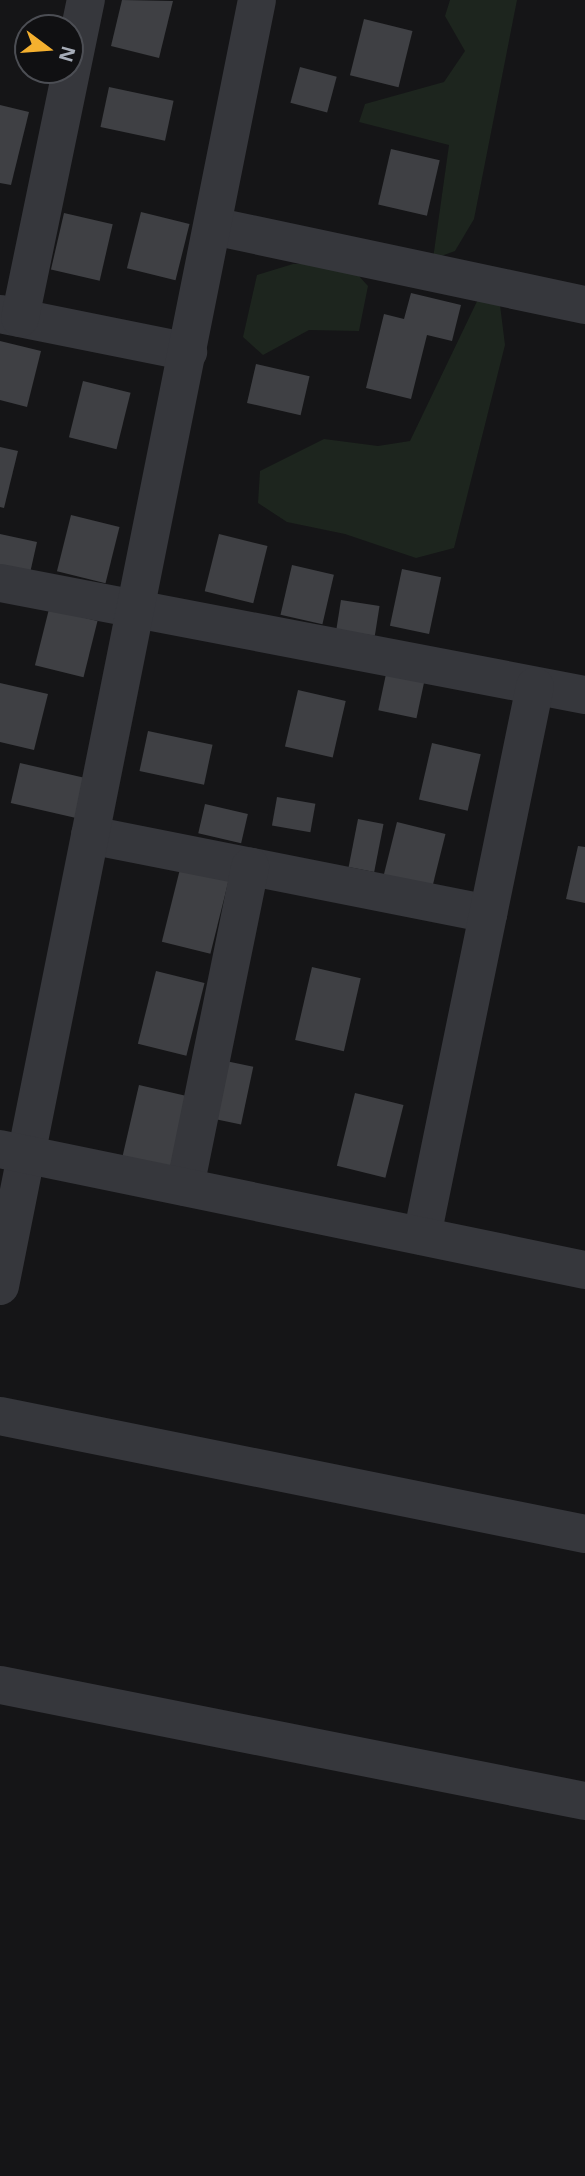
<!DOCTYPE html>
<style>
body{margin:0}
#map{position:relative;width:585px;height:2176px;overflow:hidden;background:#151517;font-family:"Open Sans",sans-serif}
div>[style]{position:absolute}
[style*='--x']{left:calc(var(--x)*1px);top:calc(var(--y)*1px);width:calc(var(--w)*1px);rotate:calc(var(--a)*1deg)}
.green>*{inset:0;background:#1d251e}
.building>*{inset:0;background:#3f4044;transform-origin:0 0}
.minor>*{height:38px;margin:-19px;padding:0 19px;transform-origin:19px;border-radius:19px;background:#36373c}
.tertiary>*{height:38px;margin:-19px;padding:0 19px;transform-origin:19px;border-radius:19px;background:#36373c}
span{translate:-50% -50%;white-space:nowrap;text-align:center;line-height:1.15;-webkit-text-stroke:5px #101012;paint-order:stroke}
.north{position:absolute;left:14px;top:14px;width:70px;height:70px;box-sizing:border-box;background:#101012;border:2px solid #4c4e54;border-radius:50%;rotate:106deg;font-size:19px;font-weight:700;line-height:28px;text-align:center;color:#a6acb7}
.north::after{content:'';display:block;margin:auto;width:24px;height:32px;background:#f4b02f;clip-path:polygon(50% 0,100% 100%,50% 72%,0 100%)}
</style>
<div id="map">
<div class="green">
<div style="clip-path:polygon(450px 0,517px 0,474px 219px,455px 251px,433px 259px,449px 145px,359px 122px,365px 104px,444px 82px,465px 51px,445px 16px)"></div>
<div style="clip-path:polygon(293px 264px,333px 264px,358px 275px,368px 286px,359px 331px,309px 330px,263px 355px,243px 337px,257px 275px)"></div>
<div style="clip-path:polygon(481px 293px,499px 297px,505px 345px,454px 548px,416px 558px,345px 534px,287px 522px,258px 503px,260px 471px,324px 439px,378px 446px,410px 441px)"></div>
</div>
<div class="building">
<div style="clip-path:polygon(122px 0,173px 1px,159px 58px,111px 46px)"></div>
<div style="left:364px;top:19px;width:50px;height:58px;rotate:14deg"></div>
<div style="left:300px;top:67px;width:38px;height:37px;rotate:15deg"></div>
<div style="left:109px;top:87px;width:66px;height:41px;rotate:12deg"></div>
<div style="clip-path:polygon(0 105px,29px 112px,11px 185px,0 183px)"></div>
<div style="left:391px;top:149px;width:50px;height:57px;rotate:13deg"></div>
<div style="left:141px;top:212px;width:50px;height:58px;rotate:14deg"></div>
<div style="left:64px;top:213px;width:50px;height:58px;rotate:13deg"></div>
<div style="clip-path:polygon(411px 293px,461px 305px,452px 341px,427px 335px,411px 399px,366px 388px,384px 314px,404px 319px)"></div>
<div style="clip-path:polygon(0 341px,41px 351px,27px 407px,0 400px)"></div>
<div style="left:256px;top:364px;width:55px;height:40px;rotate:13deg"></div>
<div style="left:83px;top:381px;width:49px;height:58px;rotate:14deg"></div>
<div style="clip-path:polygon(0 447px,18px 451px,4px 508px,0 507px)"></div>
<div style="left:71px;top:515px;width:50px;height:58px;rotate:14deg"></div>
<div style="clip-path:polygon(0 534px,37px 542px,28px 582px,0 576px)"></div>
<div style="left:219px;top:534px;width:50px;height:59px;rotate:14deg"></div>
<div style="left:292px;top:565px;width:43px;height:51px;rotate:13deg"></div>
<div style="left:402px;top:569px;width:40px;height:58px;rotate:12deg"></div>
<div style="left:341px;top:600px;width:39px;height:30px;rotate:9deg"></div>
<div style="left:49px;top:609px;width:50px;height:58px;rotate:14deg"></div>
<div style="left:386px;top:674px;width:39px;height:37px;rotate:12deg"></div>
<div style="clip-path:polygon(0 683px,48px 694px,34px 750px,0 742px)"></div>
<div style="left:298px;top:690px;width:49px;height:58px;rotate:13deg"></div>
<div style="left:148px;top:731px;width:66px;height:41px;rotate:12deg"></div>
<div style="left:432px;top:743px;width:50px;height:58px;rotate:13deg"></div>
<div style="left:20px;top:763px;width:67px;height:41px;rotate:13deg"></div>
<div style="left:277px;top:797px;width:39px;height:29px;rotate:10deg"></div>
<div style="left:205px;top:804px;width:44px;height:30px;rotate:13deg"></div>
<div style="left:358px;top:819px;width:26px;height:49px;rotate:11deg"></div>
<div style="left:397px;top:822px;width:50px;height:75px;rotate:14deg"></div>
<div style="clip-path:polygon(578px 846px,585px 847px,585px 903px,566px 899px)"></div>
<div style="left:180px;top:869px;width:50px;height:75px;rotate:14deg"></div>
<div style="left:312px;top:967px;width:50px;height:75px;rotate:13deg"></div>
<div style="left:156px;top:971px;width:50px;height:75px;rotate:14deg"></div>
<div style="left:221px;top:1060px;width:33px;height:59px;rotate:12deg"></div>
<div style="left:139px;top:1085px;width:50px;height:75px;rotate:13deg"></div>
<div style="left:355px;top:1093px;width:50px;height:75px;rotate:14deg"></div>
</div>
<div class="minor">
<div style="--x:213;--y:226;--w:380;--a:12"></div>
<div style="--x:0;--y:314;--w:192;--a:11.4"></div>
<div style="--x:20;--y:318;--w:325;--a:-78.3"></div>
<div style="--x:0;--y:583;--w:596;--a:10.84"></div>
<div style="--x:90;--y:835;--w:406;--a:11.2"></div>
<div style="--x:185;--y:1187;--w:327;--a:-78.5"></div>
<div style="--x:422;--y:1236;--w:561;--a:-78.39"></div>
<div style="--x:0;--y:1286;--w:1311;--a:-78.7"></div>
<div style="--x:0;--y:1416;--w:597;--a:11.4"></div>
<div style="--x:0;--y:1685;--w:596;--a:11.22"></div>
</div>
<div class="tertiary">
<div style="--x:0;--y:1149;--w:597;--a:11.69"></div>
</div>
<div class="north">N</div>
</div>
